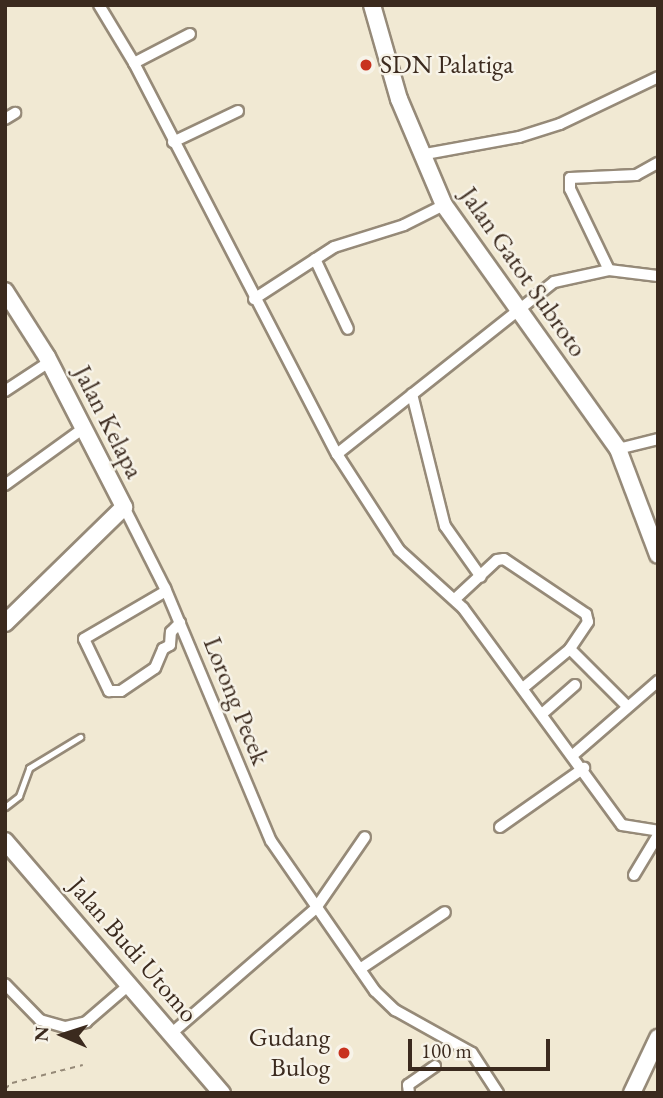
<!DOCTYPE html>
<style>
body{margin:0}
#map{position:relative;width:663px;height:1098px;overflow:hidden;background:#f1e9d3;font-family:"EB Garamond",serif}
div>[style]{position:absolute}
[style*='--x']{left:calc(var(--x)*1px);top:calc(var(--y)*1px);width:calc(var(--w)*1px);rotate:calc(var(--a)*1deg)}
.path>*{height:2px;margin-top:-1px;transform-origin:0;background:repeating-linear-gradient(90deg,#968a78 0 5px,transparent 0 10px)}
.roads{filter:drop-shadow(2px 0 #968a78) drop-shadow(-2px 0 #968a78) drop-shadow(0 2px #968a78) drop-shadow(0 -2px #968a78)}
.lane>*{height:5px;margin:-2.5px;padding:0 2.5px;transform-origin:2.5px;border-radius:2.5px;background:#fff}
.street>*{height:10px;margin:-5px;padding:0 5px;transform-origin:5px;border-radius:5px;background:#fff}
.secondary>*{height:16px;margin:-8px;padding:0 8px;transform-origin:8px;border-radius:8px;background:#fff}
.dots>*{width:19px;height:19px;translate:-50% -50%;box-sizing:border-box;border:4px solid #f7f3e8;border-radius:50%}
span{translate:-50% -50%;white-space:nowrap;text-align:center;line-height:1.15;-webkit-text-stroke:5px #f7f3e8;paint-order:stroke}
.poi-label{font-size:26px;color:#3b2a1e}
.left{translate:0 -50%;text-align:left}
.right{translate:-100% -50%;text-align:right}
.street-label{font-size:26px;color:#3b2a1e}
.frame{position:absolute;inset:0;border:7px solid #3b2a1e;pointer-events:none}
.north{position:absolute;left:28px;top:1000px;width:70px;height:70px;-webkit-text-stroke:5px #f7f3e8;paint-order:stroke;rotate:273deg;font-size:19px;font-weight:700;line-height:28px;text-align:center;color:#3b2a1e}
.north::after{content:'';display:block;margin:auto;width:24px;height:32px;background:#3b2a1e;clip-path:polygon(50% 0,100% 100%,50% 72%,0 100%)}
.scale{position:absolute;left:408px;top:1039px;width:142px;height:32px;box-sizing:border-box;border:4px solid #3b2a1e;border-top:0;padding-left:9px;font-size:21px;line-height:24px;white-space:nowrap;color:#3b2a1e;-webkit-text-stroke:5px #f7f3e8;paint-order:stroke}
</style>
<div id="map">
<div class="path">
<div style="--x:5;--y:1089;--w:9;--a:-41"></div>
<div style="--x:12;--y:1083;--w:73;--a:-14.2"></div>
</div>
<div class="roads">
<div class="lane">
<div style="--x:5;--y:807;--w:18;--a:-38"></div>
<div style="--x:19;--y:796;--w:30;--a:-70"></div>
<div style="--x:29;--y:768;--w:60;--a:-31.3"></div>
</div>
<div class="street">
<div style="--x:99;--y:5;--w:68;--a:58.9"></div>
<div style="--x:134;--y:63;--w:441;--a:62.6"></div>
<div style="--x:337;--y:454;--w:114;--a:57.1"></div>
<div style="--x:399;--y:550;--w:86;--a:42.2"></div>
<div style="--x:463;--y:608;--w:269;--a:53.8"></div>
<div style="--x:622;--y:825;--w:36;--a:9"></div>
<div style="--x:134;--y:63;--w:63;--a:-27.4"></div>
<div style="--x:5;--y:119;--w:12;--a:-31"></div>
<div style="--x:173;--y:142;--w:72;--a:-25.5"></div>
<div style="--x:420;--y:155;--w:101;--a:-10.3"></div>
<div style="--x:519;--y:137;--w:43;--a:-17.6"></div>
<div style="--x:560;--y:124;--w:109;--a:-25.6"></div>
<div style="--x:315;--y:259;--w:77;--a:64.8"></div>
<div style="--x:609;--y:270;--w:90;--a:-115.7"></div>
<div style="--x:570;--y:189;--w:11;--a:-90"></div>
<div style="--x:570;--y:178;--w:66;--a:-2.6"></div>
<div style="--x:636;--y:175;--w:25;--a:-29"></div>
<div style="--x:254;--y:299;--w:95;--a:-33"></div>
<div style="--x:334;--y:247;--w:73;--a:-17.4"></div>
<div style="--x:404;--y:225;--w:45;--a:-26.6"></div>
<div style="--x:5;--y:391;--w:53;--a:-33.4"></div>
<div style="--x:412;--y:394;--w:136;--a:76"></div>
<div style="--x:445;--y:526;--w:62;--a:54.8"></div>
<div style="--x:618;--y:449;--w:41;--a:-14"></div>
<div style="--x:337;--y:454;--w:277;--a:-38.4"></div>
<div style="--x:554;--y:282;--w:56;--a:-12.3"></div>
<div style="--x:609;--y:270;--w:49;--a:7"></div>
<div style="--x:5;--y:485;--w:99;--a:-35.9"></div>
<div style="--x:124;--y:507;--w:91;--a:63.2"></div>
<div style="--x:165;--y:588;--w:274;--a:67.3"></div>
<div style="--x:271;--y:841;--w:183;--a:55.3"></div>
<div style="--x:375;--y:991;--w:28;--a:44"></div>
<div style="--x:395;--y:1010;--w:88;--a:29.2"></div>
<div style="--x:472;--y:1053;--w:48;--a:57"></div>
<div style="--x:166;--y:591;--w:95;--a:149.7"></div>
<div style="--x:84;--y:639;--w:58;--a:64.3"></div>
<div style="--x:109;--y:691;--w:12;--a:0"></div>
<div style="--x:121;--y:691;--w:41;--a:-34.1"></div>
<div style="--x:155;--y:668;--w:21;--a:-67"></div>
<div style="--x:163;--y:649;--w:8;--a:-30"></div>
<div style="--x:170;--y:645;--w:13;--a:-86"></div>
<div style="--x:171;--y:632;--w:13;--a:-45"></div>
<div style="--x:455;--y:599;--w:57;--a:-42.9"></div>
<div style="--x:497;--y:560;--w:7;--a:-8"></div>
<div style="--x:504;--y:559;--w:99;--a:33.9"></div>
<div style="--x:586;--y:614;--w:8;--a:76"></div>
<div style="--x:588;--y:622;--w:32;--a:124"></div>
<div style="--x:570;--y:649;--w:61;--a:140.3"></div>
<div style="--x:570;--y:649;--w:79;--a:45"></div>
<div style="--x:542;--y:714;--w:44;--a:-41.3"></div>
<div style="--x:573;--y:755;--w:113;--a:-41"></div>
<div style="--x:500;--y:827;--w:103;--a:-35.1"></div>
<div style="--x:634;--y:875;--w:47;--a:-59"></div>
<div style="--x:360;--y:969;--w:102;--a:-33.8"></div>
<div style="--x:5;--y:984;--w:50;--a:45.8"></div>
<div style="--x:40;--y:1020;--w:26;--a:16"></div>
<div style="--x:65;--y:1027;--w:22;--a:-13"></div>
<div style="--x:86;--y:1022;--w:57;--a:-40.7"></div>
<div style="--x:173;--y:1032;--w:189;--a:-40.9"></div>
<div style="--x:316;--y:908;--w:86;--a:-55.4"></div>
<div style="--x:409;--y:1093;--w:8;--a:-97"></div>
<div style="--x:408;--y:1085;--w:33;--a:-35"></div>
</div>
<div class="secondary">
<div style="--x:372;--y:5;--w:98;--a:74"></div>
<div style="--x:399;--y:99;--w:115;--a:67"></div>
<div style="--x:444;--y:205;--w:300;--a:54.5"></div>
<div style="--x:618;--y:449;--w:113;--a:69.3"></div>
<div style="--x:5;--y:291;--w:78;--a:57.5"></div>
<div style="--x:47;--y:357;--w:169;--a:62.8"></div>
<div style="--x:124;--y:507;--w:166;--a:135.7"></div>
<div style="--x:5;--y:841;--w:333;--a:49.3"></div>
<div style="--x:632;--y:1093;--w:61;--a:-64.7"></div>
</div>
</div>
<div class="dots">
<div style="left:366px;top:65px;background:#c8321e"></div>
<div style="left:344px;top:1053px;background:#c8321e"></div>
</div>
<div class="poi-label">
<span class="left" style="left:380px;top:65px">SDN Palatiga</span>
<span class="right" style="left:330px;top:1053px">Gudang<br>Bulog</span>
</div>
<div class="street-label">
<span style="left:523px;top:272px;rotate:55deg">Jalan Gatot Subroto</span>
<span style="left:108px;top:422px;rotate:63deg">Jalan Kelapa</span>
<span style="left:236px;top:701px;rotate:68deg">Lorong Pecek</span>
<span style="left:133px;top:950px;rotate:49deg">Jalan Budi Utomo</span>
</div>
<div class="frame"></div>
<div class="north">N</div>
<div class="scale">100 m</div>
</div>
